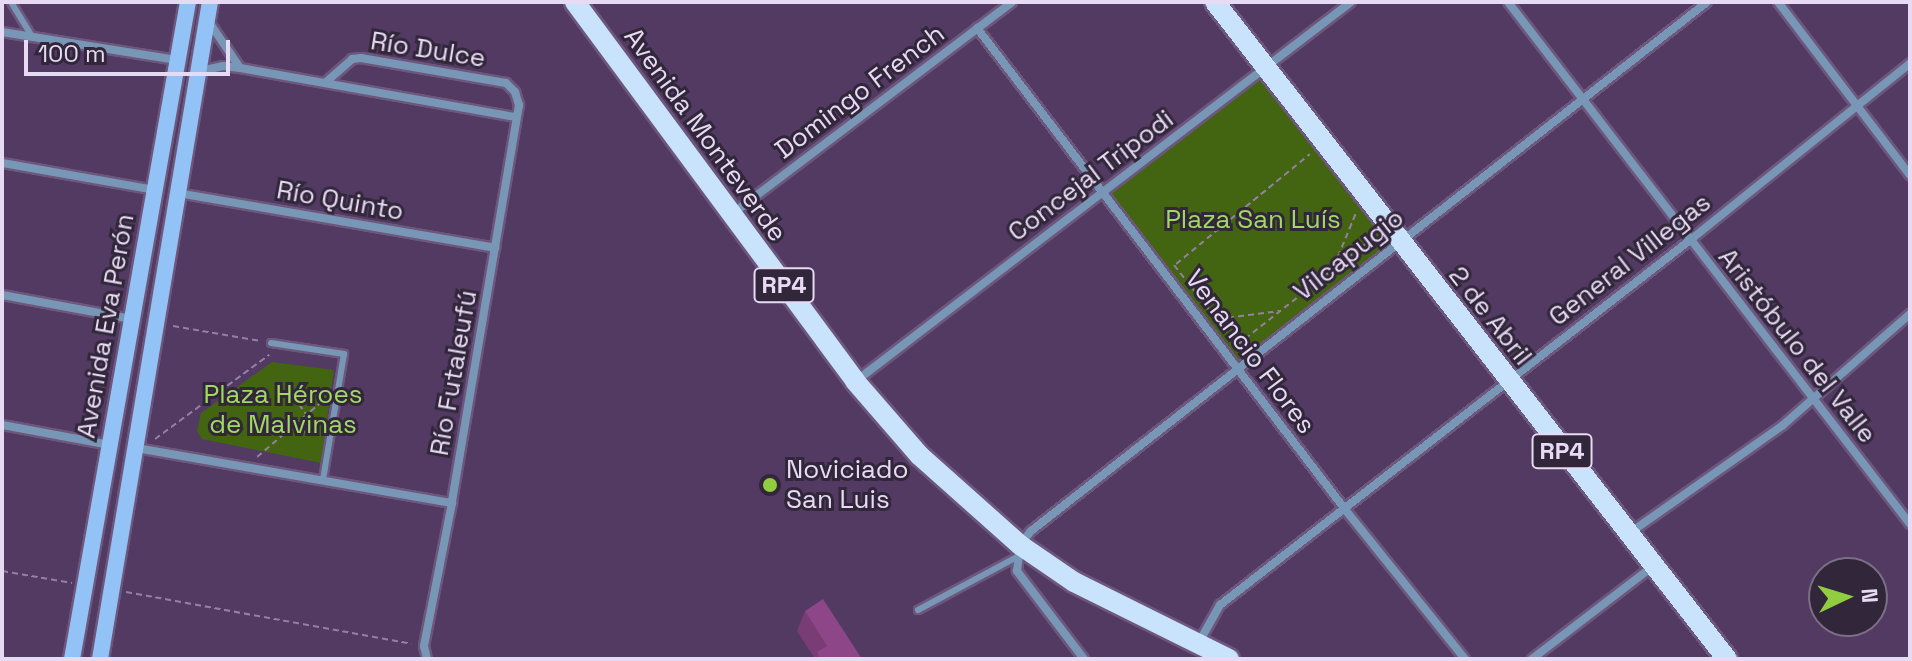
<!DOCTYPE html>
<meta charset="utf-8">
<style>
body{margin:0}
#map{position:relative;width:1912px;height:661px;overflow:hidden;background:#523a63;font-family:"Space Grotesk",sans-serif}
div>[style]{position:absolute}
[style*='--x']{left:calc(var(--x)*1px);top:calc(var(--y)*1px);width:calc(var(--w)*1px);rotate:calc(var(--a)*1deg)}
.green>*{inset:0;background:#436511;transform-origin:0 0}
.path>*{height:2px;margin-top:-1px;transform-origin:0;background:repeating-linear-gradient(90deg,#9380a2 0 6px,transparent 0 10px)}
.roads{filter:drop-shadow(2px 0 #6d577d) drop-shadow(-2px 0 #6d577d) drop-shadow(0 2px #6d577d) drop-shadow(0 -2px #6d577d)}
.service>*{height:6px;margin:-3px;padding:0 3px;transform-origin:3px;border-radius:3px;background:#7897b7}
.minor>*{height:8px;margin:-4px;padding:0 4px;transform-origin:4px;border-radius:4px;background:#7897b7}
.secondary>*{height:16px;margin:-8px;padding:0 8px;transform-origin:8px;border-radius:8px;background:#93c3f6}
.primary>*{height:20px;margin:-10px;padding:0 10px;transform-origin:10px;border-radius:10px;background:#cae3fd}
.wall>*{inset:0;background:#793c75}
.building>*{inset:0;background:#8d4688}
.dots>*{width:22px;height:22px;translate:-50% -50%;box-sizing:border-box;border:4px solid #32273a;border-radius:50%}
span{translate:-50% -50%;white-space:nowrap;text-align:center;line-height:1.15;-webkit-text-stroke:6px #32273a;paint-order:stroke}
.shield-label span{padding:2px 6px;background:#32273a;border:2px solid;border-radius:6px;-webkit-text-stroke-width:0}
.shield-label{font-size:24px;color:#e7daf3;font-weight:700}
.street-label{font-size:26px;color:#e7daf3}
.park-label{font-size:26px;color:#a2d962}
.poi-label{font-size:26px;color:#e7daf3}
.left{translate:0 -50%;text-align:left}
.frame{position:absolute;inset:0;border:4px solid #e7daf3;pointer-events:none}
.north{position:absolute;left:1808px;top:557px;width:80px;height:80px;box-sizing:border-box;background:#32273a;border:2px solid #7a6f84;border-radius:50%;rotate:86deg;font-size:22px;font-weight:700;line-height:32px;text-align:center;color:#e7daf3}
.north::after{content:'';display:block;margin:auto;width:28px;height:36px;background:#90cd40;clip-path:polygon(50% 0,100% 100%,50% 72%,0 100%)}
.scale{position:absolute;left:24px;top:40px;width:206px;height:36px;box-sizing:border-box;border:4px solid #e7daf3;border-top:0;padding-left:10px;font-size:24px;line-height:28px;white-space:nowrap;color:#e7daf3;-webkit-text-stroke:6px #32273a;paint-order:stroke}
</style>
<div id="map">
<div class="green">
<div style="left:1267px;top:68px;width:218px;height:206px;rotate:53deg"></div>
<div style="clip-path:polygon(272px 362px,334px 370px,321px 463px,202px 439px,197px 431px,201px 413px)"></div>
</div>
<div class="path">
<div style="--x:1176;--y:264;--w:173;--a:-39.4"></div>
<div style="--x:1174;--y:265;--w:102;--a:51.8"></div>
<div style="--x:1237;--y:345;--w:174;--a:-38.2"></div>
<div style="--x:1334;--y:266;--w:57;--a:-67.5"></div>
<div style="--x:1218;--y:319;--w:62;--a:-7.5"></div>
<div style="--x:173;--y:326;--w:89;--a:9.7"></div>
<div style="--x:293;--y:396;--w:22;--a:54"></div>
<div style="--x:290;--y:429;--w:29;--a:10"></div>
<div style="--x:155;--y:439;--w:142;--a:-36.4"></div>
<div style="--x:257;--y:457;--w:89;--a:-40.5"></div>
<div style="--x:2;--y:571;--w:71;--a:9.7"></div>
<div style="--x:126;--y:592;--w:290;--a:10.3"></div>
</div>
<div class="roads">
<div class="service">
<div style="--x:11;--y:2;--w:42;--a:58.6"></div>
<div style="--x:271;--y:343;--w:74;--a:8.6"></div>
<div style="--x:344;--y:354;--w:128;--a:99.5"></div>
<div style="--x:918;--y:610;--w:112;--a:-28.2"></div>
</div>
<div class="minor">
<div style="--x:1508;--y:2;--w:659;--a:52.4"></div>
<div style="--x:1778;--y:2;--w:218;--a:52.7"></div>
<div style="--x:209;--y:22;--w:55;--a:56"></div>
<div style="--x:977;--y:28;--w:604;--a:52.6"></div>
<div style="--x:1344;--y:508;--w:193;--a:51.3"></div>
<div style="--x:2;--y:32;--w:177;--a:9.1"></div>
<div style="--x:200;--y:71;--w:24;--a:-12"></div>
<div style="--x:223;--y:66;--w:17;--a:7"></div>
<div style="--x:240;--y:68;--w:280;--a:10.1"></div>
<div style="--x:326;--y:82;--w:35;--a:-41"></div>
<div style="--x:352;--y:59;--w:9;--a:-6"></div>
<div style="--x:361;--y:58;--w:147;--a:9.8"></div>
<div style="--x:506;--y:83;--w:13;--a:45"></div>
<div style="--x:515;--y:92;--w:14;--a:73"></div>
<div style="--x:519;--y:105;--w:404;--a:99.6"></div>
<div style="--x:452;--y:503;--w:146;--a:101.1"></div>
<div style="--x:424;--y:646;--w:13;--a:77"></div>
<div style="--x:2;--y:163;--w:155;--a:10"></div>
<div style="--x:178;--y:193;--w:322;--a:9.8"></div>
<div style="--x:732;--y:214;--w:351;--a:-37.1"></div>
<div style="--x:2;--y:295;--w:132;--a:10.5"></div>
<div style="--x:856;--y:381;--w:623;--a:-37.44"></div>
<div style="--x:2;--y:425;--w:110;--a:10.5"></div>
<div style="--x:136;--y:448;--w:321;--a:9.9"></div>
<div style="--x:1631;--y:532;--w:186;--a:-35.1"></div>
<div style="--x:1783;--y:425;--w:169;--a:-41.2"></div>
<div style="--x:1198;--y:644;--w:45;--a:-60.6"></div>
<div style="--x:1220;--y:605;--w:594;--a:-37.82"></div>
<div style="--x:1689;--y:241;--w:284;--a:-38.8"></div>
<div style="--x:1084;--y:659;--w:111;--a:-127.3"></div>
<div style="--x:1017;--y:571;--w:26;--a:-83"></div>
<div style="--x:1020;--y:545;--w:18;--a:-52"></div>
<div style="--x:1031;--y:531;--w:858;--a:-38.04"></div>
<div style="--x:1532;--y:659;--w:151;--a:-37.5"></div>
</div>
<div class="secondary">
<div style="--x:72;--y:659;--w:667;--a:-79.99"></div>
<div style="--x:100;--y:659;--w:666;--a:-80.5"></div>
</div>
<div class="primary">
<div style="--x:575;--y:2;--w:471;--a:53.5"></div>
<div style="--x:855;--y:381;--w:98;--a:49.1"></div>
<div style="--x:919;--y:455;--w:135;--a:41.7"></div>
<div style="--x:1020;--y:545;--w:65;--a:34.4"></div>
<div style="--x:1074;--y:582;--w:173;--a:26.4"></div>
<div style="--x:1215;--y:2;--w:833;--a:52.07"></div>
</div>
</div>
<div class="wall">
<div style="clip-path:polygon(805px 611px,862px 659px,815px 659px,797px 631px)"></div>
</div>
<div class="building">
<div style="clip-path:polygon(823px 599px,862px 659px,820px 659px,817px 652px,827px 646px,805px 611px)"></div>
</div>
<div class="dots">
<div style="left:770px;top:485px;background:#90cd40"></div>
</div>
<div class="shield-label">
<span style="left:784px;top:285px">RP4</span>
<span style="left:1562px;top:451px">RP4</span>
</div>
<div class="street-label">
<span style="left:428px;top:50px;rotate:9deg">Río Dulce</span>
<span style="left:860px;top:92px;rotate:-37deg">Domingo French</span>
<span style="left:705px;top:135px;rotate:54deg">Avenida Monteverde</span>
<span style="left:1091px;top:176px;rotate:-37deg">Concejal Tripodi</span>
<span style="left:340px;top:201px;rotate:10deg">Río Quinto</span>
<span style="left:1349px;top:255px;rotate:-38deg">Vilcapugio</span>
<span style="left:1630px;top:260px;rotate:-38deg">General Villegas</span>
<span style="left:1490px;top:316px;rotate:52deg">2 de Abril</span>
<span style="left:106px;top:326px;rotate:-80deg">Avenida Eva Perón</span>
<span style="left:1797px;top:346px;rotate:52deg">Aristóbulo del Valle</span>
<span style="left:1250px;top:352px;rotate:53deg">Venancio Flores</span>
<span style="left:454px;top:373px;rotate:-80deg">Río Futaleufú</span>
</div>
<div class="park-label">
<span style="left:1253px;top:220px">Plaza San Luís</span>
<span style="left:283px;top:410px">Plaza Héroes<br>de Malvinas</span>
</div>
<div class="poi-label">
<span class="left" style="left:786px;top:485px">Noviciado<br>San Luis</span>
</div>
<div class="frame"></div>
<div class="north">N</div>
<div class="scale">100 m</div>
</div>
